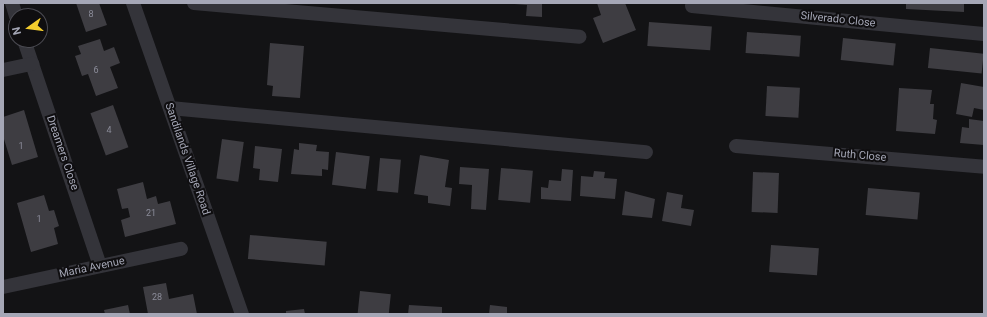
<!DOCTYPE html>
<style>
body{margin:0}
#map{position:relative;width:987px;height:317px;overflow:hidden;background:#131315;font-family:Roboto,sans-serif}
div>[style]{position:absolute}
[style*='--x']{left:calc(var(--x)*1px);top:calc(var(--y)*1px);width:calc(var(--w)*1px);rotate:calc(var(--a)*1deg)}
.building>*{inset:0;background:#3e3d42;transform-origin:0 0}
.street>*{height:14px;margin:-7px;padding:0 7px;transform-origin:7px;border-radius:7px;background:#34343a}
span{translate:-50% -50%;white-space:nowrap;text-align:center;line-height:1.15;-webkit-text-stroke:4px #0f0e10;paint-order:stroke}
.number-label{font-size:9px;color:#8b8c99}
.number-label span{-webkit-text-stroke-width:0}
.street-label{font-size:11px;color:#a5a7b6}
.frame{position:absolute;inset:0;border:4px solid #a5a7b6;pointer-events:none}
.north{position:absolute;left:8px;top:8px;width:40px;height:40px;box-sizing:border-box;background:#0f0e10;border:1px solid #4b4b52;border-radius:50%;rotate:256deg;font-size:11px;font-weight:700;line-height:16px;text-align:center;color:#a5a7b6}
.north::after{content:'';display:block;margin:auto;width:14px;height:18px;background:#f4cd2d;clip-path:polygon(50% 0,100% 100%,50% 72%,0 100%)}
</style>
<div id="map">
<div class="building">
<div style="clip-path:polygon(76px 3px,99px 3px,107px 25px,86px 32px)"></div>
<div style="clip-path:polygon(501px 3px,542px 3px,542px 17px,526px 16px,527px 5px)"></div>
<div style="clip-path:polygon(597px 3px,625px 3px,636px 30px,603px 43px,593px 18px,601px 15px)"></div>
<div style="clip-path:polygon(906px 3px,964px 3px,964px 12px,906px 9px)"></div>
<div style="left:649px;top:22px;width:63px;height:24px;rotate:4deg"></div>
<div style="left:747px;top:32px;width:54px;height:21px;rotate:4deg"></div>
<div style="left:843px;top:38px;width:53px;height:22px;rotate:6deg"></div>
<div style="clip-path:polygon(100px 39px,104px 51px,114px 47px,120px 63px,110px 67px,118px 88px,96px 96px,88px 74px,82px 76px,75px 56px,81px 54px,78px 46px)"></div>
<div style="clip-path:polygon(270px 43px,304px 46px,300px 98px,272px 96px,273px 86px,267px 85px)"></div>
<div style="left:930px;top:48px;width:54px;height:20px;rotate:6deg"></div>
<div style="clip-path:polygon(961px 83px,984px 87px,984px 110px,974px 108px,972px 117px,956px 114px)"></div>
<div style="left:767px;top:86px;width:33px;height:30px;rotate:3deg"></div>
<div style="clip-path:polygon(899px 88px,932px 90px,930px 104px,934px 104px,933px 119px,937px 120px,935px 134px,896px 131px)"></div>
<div style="left:113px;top:105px;width:45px;height:24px;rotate:70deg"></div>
<div style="clip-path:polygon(24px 110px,38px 157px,12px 165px,3px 136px,3px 117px)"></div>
<div style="clip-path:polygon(969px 119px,984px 121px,984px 145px,960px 143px,962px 127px,969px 128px)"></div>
<div style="left:222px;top:139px;width:22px;height:40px;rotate:8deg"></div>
<div style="clip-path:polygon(299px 143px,317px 145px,316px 151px,329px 152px,328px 170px,322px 169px,322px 176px,291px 174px,294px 149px,299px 150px)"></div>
<div style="clip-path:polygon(255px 146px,282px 149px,278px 182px,259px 180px,260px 169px,253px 168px)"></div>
<div style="left:336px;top:152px;width:34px;height:33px;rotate:7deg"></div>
<div style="clip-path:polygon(420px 155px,449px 160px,445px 187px,452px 188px,450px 206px,428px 203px,428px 196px,414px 194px)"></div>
<div style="left:380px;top:158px;width:21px;height:33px;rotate:5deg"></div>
<div style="clip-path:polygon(460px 167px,489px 169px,486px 210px,471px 209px,472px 185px,459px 184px)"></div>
<div style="left:501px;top:168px;width:32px;height:32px;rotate:5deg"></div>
<div style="clip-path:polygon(562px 169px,573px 170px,571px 201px,541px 199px,541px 187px,548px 188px,549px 180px,561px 181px)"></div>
<div style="clip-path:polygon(594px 171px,605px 172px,604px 178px,617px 179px,615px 199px,580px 196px,581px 176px,593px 177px)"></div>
<div style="left:753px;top:172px;width:26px;height:40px;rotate:2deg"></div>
<div style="clip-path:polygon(143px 182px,147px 199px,156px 196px,158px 204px,170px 201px,176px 224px,125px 237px,121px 220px,130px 217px,128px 208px,122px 209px,117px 189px)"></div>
<div style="left:868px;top:188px;width:52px;height:27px;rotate:5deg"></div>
<div style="clip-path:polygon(625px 191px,655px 199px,652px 218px,622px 215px)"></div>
<div style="clip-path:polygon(667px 192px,683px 195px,681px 208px,694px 210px,691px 226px,662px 221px)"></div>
<div style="clip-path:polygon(44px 195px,49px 211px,54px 210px,59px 226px,54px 228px,58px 244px,31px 252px,17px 203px)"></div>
<div style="left:250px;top:235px;width:77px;height:24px;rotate:5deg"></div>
<div style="left:771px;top:245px;width:48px;height:27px;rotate:4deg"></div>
<div style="clip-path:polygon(166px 283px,169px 299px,193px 294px,197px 314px,148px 314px,143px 287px)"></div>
<div style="left:360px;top:291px;width:31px;height:23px;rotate:6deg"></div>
<div style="clip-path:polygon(128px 305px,130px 314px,105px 314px,104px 310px)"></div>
<div style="clip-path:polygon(409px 305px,442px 307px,442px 314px,408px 314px)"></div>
<div style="clip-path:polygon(490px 305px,507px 307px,507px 314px,489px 314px)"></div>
<div style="clip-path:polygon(304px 309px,305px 314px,286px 314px,286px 311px)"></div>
</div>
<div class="street">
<div style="--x:12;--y:3;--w:14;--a:73"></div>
<div style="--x:133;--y:3;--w:330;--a:70.7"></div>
<div style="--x:194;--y:3;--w:387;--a:5"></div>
<div style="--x:692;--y:6;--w:293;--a:5.5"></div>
<div style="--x:24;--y:40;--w:238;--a:71.4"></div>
<div style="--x:3;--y:70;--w:30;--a:-12"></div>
<div style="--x:170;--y:108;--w:478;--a:5.3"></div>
<div style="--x:736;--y:146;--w:249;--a:4.8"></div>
<div style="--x:3;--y:287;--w:182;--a:-12.1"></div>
</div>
<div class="number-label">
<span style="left:91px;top:14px">8</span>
<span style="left:96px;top:70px">6</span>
<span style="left:109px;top:130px">4</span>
<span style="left:21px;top:146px">1</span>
<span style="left:151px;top:213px">21</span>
<span style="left:39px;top:219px">1</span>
<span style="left:157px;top:297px">28</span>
</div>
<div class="street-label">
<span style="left:838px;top:20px;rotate:6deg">Silverado Close</span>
<span style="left:62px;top:153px;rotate:71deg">Dreamers Close</span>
<span style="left:860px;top:156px;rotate:5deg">Ruth Close</span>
<span style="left:187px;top:159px;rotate:71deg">Sandilands Village Road</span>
<span style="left:92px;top:268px;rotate:-12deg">Maria Avenue</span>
</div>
<div class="frame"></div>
<div class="north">N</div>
</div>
